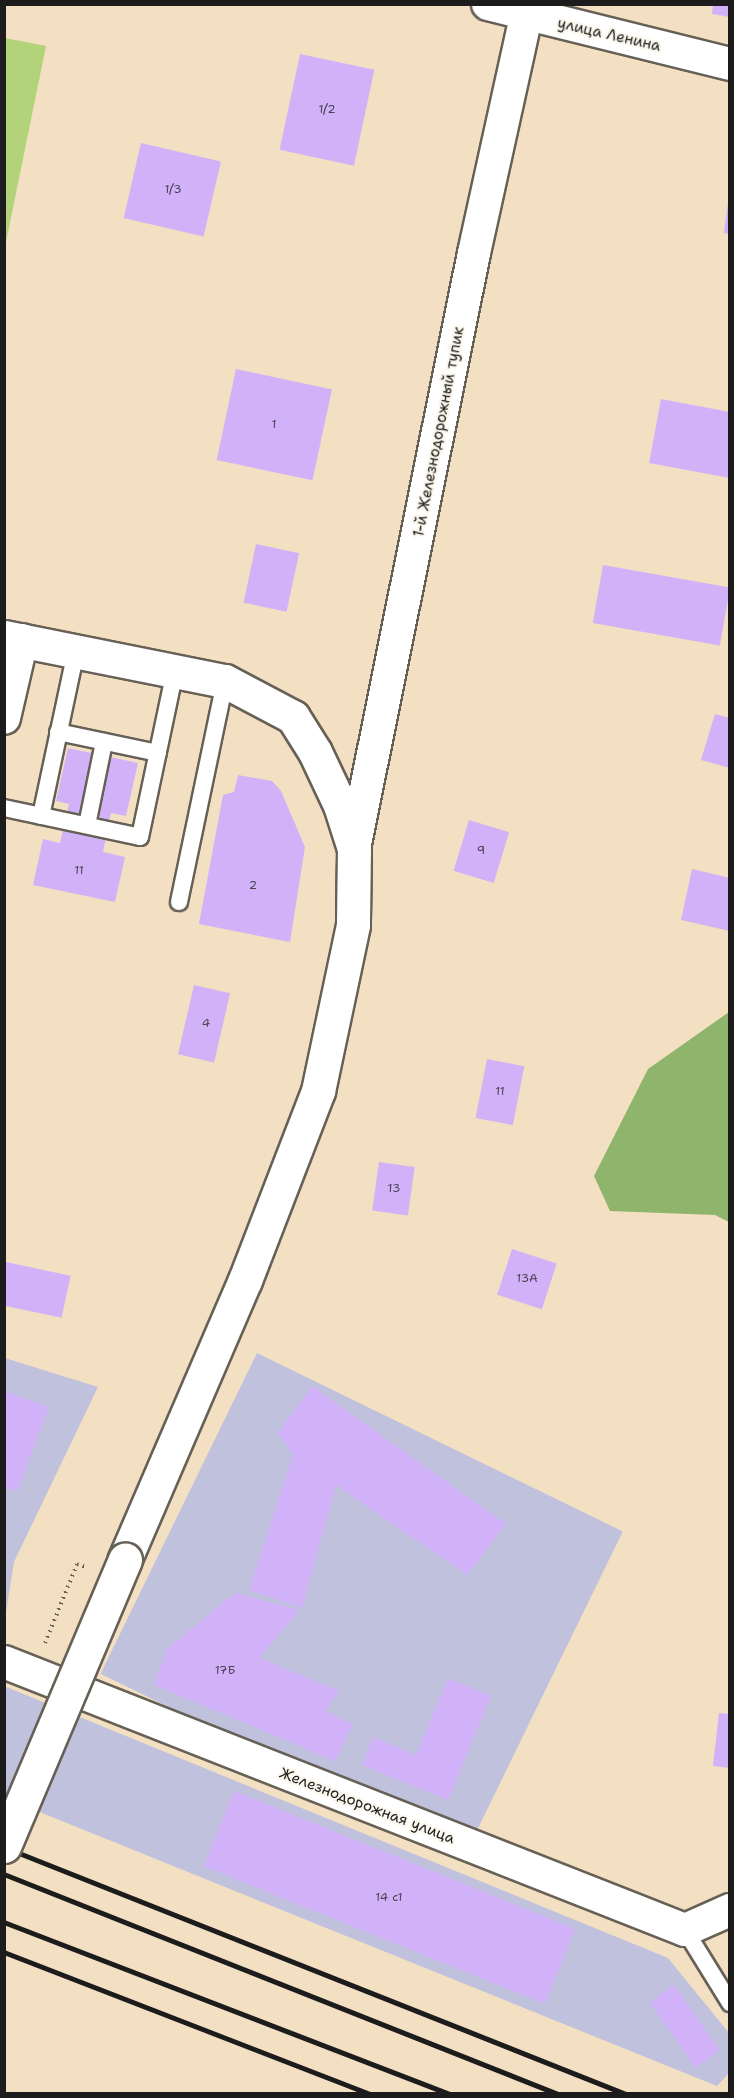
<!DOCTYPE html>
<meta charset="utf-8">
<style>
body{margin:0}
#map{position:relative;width:734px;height:2098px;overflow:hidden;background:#f3dfc2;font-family:"Shantell Sans",sans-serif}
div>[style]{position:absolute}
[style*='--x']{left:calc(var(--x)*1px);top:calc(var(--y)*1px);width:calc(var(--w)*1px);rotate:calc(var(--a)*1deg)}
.industrial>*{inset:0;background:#c0c2dd;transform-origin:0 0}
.green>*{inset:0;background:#b3d37b}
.forest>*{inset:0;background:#8eb56b}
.building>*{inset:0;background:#d1b2f9;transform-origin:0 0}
.path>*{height:4px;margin-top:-2px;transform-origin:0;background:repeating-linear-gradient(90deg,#676056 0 1.5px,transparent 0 6px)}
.roads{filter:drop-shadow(2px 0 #676056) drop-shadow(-2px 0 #676056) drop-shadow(0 2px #676056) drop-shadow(0 -2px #676056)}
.lane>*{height:16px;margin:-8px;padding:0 8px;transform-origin:8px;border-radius:8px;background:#fff}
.street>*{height:32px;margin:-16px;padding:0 16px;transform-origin:16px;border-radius:16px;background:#fff}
.secondary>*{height:33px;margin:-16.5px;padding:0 16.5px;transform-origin:16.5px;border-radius:16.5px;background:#fff}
.rail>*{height:4.5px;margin:-2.25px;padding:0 2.25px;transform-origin:2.25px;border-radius:2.25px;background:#1c1c1c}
.bridges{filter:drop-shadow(2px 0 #676056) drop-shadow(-2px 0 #676056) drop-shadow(0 2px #676056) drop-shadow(0 -2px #676056)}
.secondary-bridge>*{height:33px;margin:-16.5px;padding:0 16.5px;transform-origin:16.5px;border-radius:16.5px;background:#fff}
span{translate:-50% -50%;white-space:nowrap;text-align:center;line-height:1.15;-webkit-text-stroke:4.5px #fbf7ec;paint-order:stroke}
.number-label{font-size:12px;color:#494253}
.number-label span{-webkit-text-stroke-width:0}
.street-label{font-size:15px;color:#1c1c1c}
.frame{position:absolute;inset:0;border:6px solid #1c1c1c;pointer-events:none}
</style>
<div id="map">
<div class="industrial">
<div style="left:257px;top:1353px;width:407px;height:357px;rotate:26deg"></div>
<div style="clip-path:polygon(5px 1358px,98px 1387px,14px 1562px,5px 1618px)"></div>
<div style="clip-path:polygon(4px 1686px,668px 1958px,729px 2033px,729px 2073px,717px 2086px,5px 1798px)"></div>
</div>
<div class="green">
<div style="clip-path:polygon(5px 38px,46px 46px,5px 247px,4px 38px)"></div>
</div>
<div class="forest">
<div style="clip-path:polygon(729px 1012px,729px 1222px,715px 1215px,610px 1211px,594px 1176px,648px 1069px)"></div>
</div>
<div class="building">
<div style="clip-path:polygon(713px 4px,730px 4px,730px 17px,712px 14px)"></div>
<div style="left:300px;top:54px;width:76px;height:98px;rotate:12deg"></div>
<div style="left:141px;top:143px;width:82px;height:77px;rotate:13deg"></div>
<div style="clip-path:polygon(728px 203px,730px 203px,730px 234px,724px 233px)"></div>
<div style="left:236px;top:369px;width:98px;height:93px;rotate:12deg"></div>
<div style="clip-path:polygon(661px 399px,730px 412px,730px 478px,649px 463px)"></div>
<div style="left:256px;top:544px;width:44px;height:60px;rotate:12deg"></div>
<div style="left:603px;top:565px;width:129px;height:59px;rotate:10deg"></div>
<div style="clip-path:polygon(715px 714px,730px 718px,730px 768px,701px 760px)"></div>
<div style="clip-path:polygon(68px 748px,138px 763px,126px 816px,111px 813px,103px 852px,125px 857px,115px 902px,33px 885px,43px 839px,60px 843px,69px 804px,56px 801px)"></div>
<div style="clip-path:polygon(238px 775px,272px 781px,281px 791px,305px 847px,290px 942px,199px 924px,223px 795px,234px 792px)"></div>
<div style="left:469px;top:820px;width:42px;height:53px;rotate:17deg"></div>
<div style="clip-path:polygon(692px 869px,730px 878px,730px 931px,681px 920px)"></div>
<div style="left:194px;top:985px;width:37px;height:71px;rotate:13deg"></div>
<div style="left:487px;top:1059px;width:38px;height:60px;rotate:11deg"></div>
<div style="left:379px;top:1162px;width:36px;height:49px;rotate:8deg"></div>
<div style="left:512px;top:1249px;width:47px;height:48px;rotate:18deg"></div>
<div style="left:6px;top:1262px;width:66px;height:43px;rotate:12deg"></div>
<div style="clip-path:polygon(312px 1386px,506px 1524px,467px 1575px,336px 1485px,302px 1608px,249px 1590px,293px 1455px,278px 1433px)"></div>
<div style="clip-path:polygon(4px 1391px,49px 1407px,17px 1492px,4px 1487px)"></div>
<div style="clip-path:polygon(235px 1593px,299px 1610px,260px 1658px,339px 1691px,325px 1711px,353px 1724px,335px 1761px,154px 1685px,167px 1649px)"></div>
<div style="clip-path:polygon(448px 1678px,491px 1696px,448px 1800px,362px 1765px,373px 1737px,416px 1755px)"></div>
<div style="clip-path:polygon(719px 1713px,730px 1714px,730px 1768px,713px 1766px)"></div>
<div style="left:234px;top:1791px;width:368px;height:81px;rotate:22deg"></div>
<div style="left:674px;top:1985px;width:80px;height:30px;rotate:55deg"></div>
</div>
<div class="path">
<div style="--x:45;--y:1643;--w:85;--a:-67.9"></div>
<div style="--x:77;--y:1564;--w:9;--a:21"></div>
</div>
<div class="roads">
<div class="lane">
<div style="--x:58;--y:732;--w:102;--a:11.9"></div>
<div style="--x:4;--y:808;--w:139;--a:12"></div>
<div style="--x:140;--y:837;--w:170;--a:-78.1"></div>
<div style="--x:41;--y:816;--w:169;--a:-78"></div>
<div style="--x:87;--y:825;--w:85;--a:-78.4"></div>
<div style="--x:179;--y:902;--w:226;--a:-78.2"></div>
<div style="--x:685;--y:1930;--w:86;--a:58.3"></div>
</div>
<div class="street">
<div style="--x:488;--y:4;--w:249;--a:13.9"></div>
<div style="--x:4;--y:718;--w:80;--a:-77"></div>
<div style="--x:354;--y:849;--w:608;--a:-78.62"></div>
<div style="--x:474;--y:253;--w:243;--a:-77.6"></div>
<div style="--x:4;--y:1662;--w:732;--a:21.48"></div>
<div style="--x:685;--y:1930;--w:49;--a:-24"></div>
</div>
<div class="secondary">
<div style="--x:4;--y:637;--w:225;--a:11.3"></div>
<div style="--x:225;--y:681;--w:77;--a:27.9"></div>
<div style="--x:293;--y:717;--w:41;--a:57.8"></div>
<div style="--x:315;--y:752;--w:59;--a:64.7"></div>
<div style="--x:340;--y:805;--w:46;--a:72.3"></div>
<div style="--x:354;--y:849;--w:76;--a:90.8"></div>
<div style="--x:353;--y:925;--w:170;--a:101.9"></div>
<div style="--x:318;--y:1091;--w:203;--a:111.1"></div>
<div style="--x:245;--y:1280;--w:304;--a:113.3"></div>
</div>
</div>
<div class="rail">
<div style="--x:4;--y:1847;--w:669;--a:21.66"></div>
<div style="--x:4;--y:1874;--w:596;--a:21.66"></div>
<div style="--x:4;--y:1922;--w:477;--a:21.1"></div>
<div style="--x:4;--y:1952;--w:393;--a:21.2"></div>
</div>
<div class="bridges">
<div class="secondary-bridge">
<div style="--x:4;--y:1846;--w:311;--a:-67.1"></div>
</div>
</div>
<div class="number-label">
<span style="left:327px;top:110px">1/2</span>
<span style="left:173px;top:190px">1/3</span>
<span style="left:274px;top:425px">1</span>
<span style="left:481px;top:851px">9</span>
<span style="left:79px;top:871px">11</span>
<span style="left:253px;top:886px">2</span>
<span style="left:206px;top:1024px">4</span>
<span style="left:500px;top:1092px">11</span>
<span style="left:394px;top:1189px">13</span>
<span style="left:527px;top:1279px">13А</span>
<span style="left:225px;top:1671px">17Б</span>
<span style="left:389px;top:1898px">14 с1</span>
</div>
<div class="street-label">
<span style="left:609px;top:35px;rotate:13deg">улица Ленина</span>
<span style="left:439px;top:432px;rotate:-79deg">1-й Железнодорожный тупик</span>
<span style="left:367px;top:1806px;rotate:21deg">Железнодорожная улица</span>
</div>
<div class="frame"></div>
</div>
